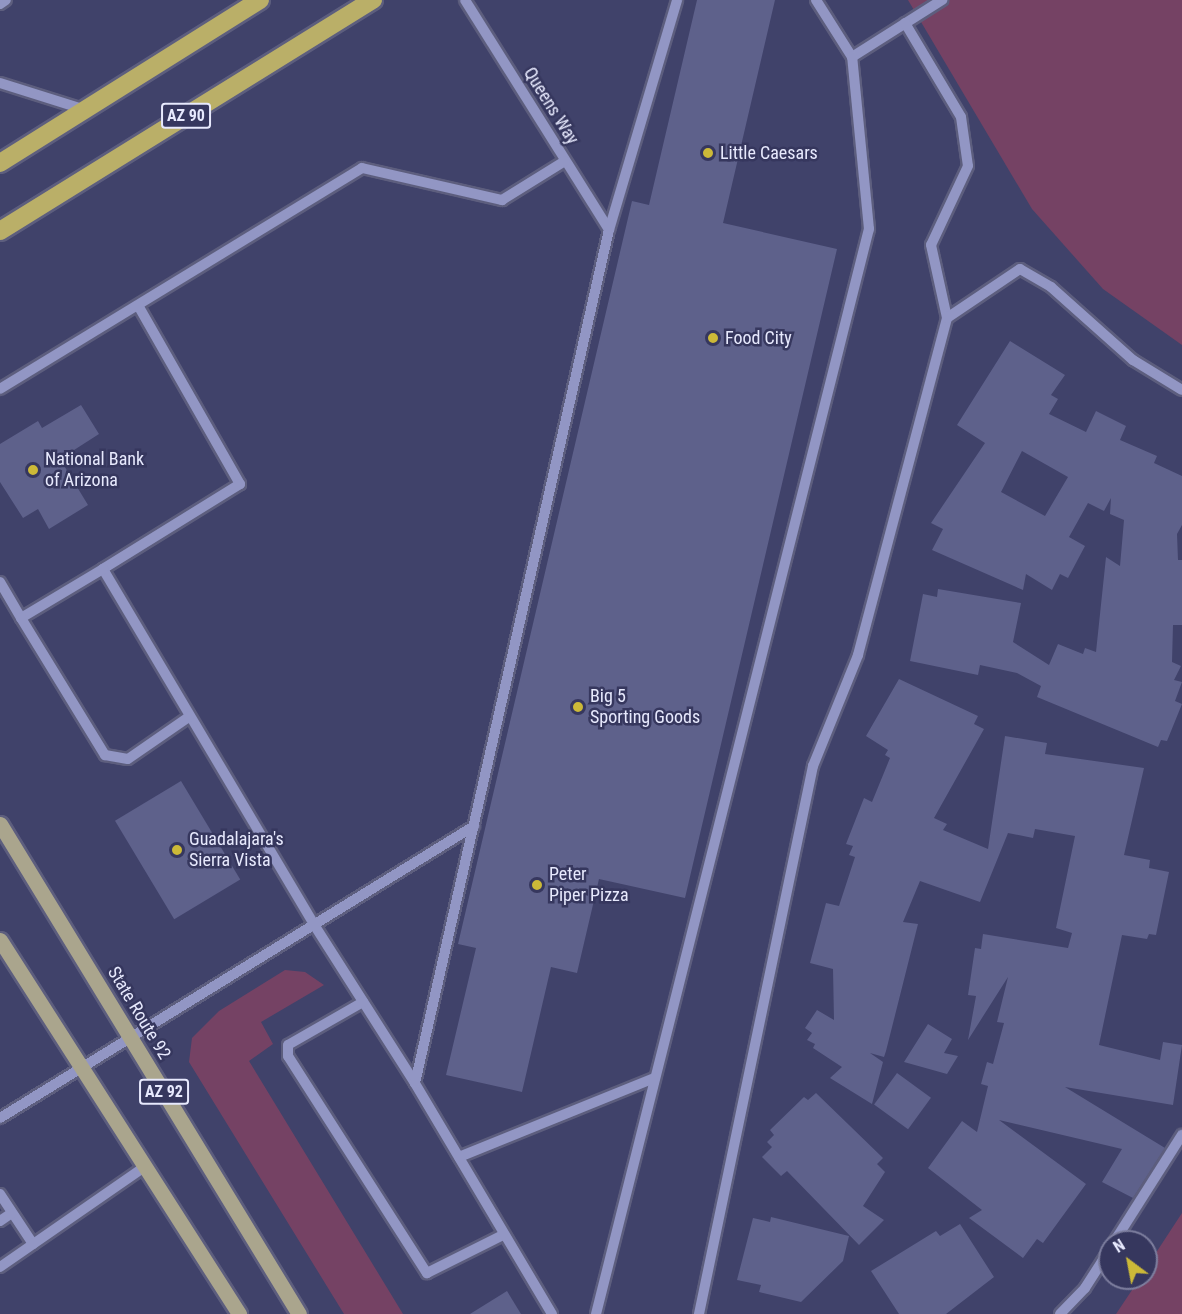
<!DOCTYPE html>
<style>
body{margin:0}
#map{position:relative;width:1182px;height:1314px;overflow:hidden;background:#40426a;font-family:"Roboto Condensed",sans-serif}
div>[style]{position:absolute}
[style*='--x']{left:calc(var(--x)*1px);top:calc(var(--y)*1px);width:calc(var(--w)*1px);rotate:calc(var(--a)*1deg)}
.green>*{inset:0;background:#754264}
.building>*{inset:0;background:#5e618b;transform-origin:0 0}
.roads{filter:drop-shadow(2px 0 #5d5e7e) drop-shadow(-2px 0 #5d5e7e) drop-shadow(0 2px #5d5e7e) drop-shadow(0 -2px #5d5e7e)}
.minor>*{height:10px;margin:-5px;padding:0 5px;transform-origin:5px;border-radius:5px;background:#9296c4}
.major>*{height:15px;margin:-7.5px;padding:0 7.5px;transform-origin:7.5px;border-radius:7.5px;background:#aaa58d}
.highway>*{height:18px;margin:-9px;padding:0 9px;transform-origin:9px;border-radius:9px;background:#baaf68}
.dots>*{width:16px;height:16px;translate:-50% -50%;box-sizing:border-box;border:3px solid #36375e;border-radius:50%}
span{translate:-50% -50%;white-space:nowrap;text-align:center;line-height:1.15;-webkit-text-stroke:5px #36375e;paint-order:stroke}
.shield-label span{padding:2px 4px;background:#36375e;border:2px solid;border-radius:4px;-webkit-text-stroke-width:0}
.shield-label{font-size:16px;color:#e7e9fd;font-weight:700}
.street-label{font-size:18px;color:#e7e9fd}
.poi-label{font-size:18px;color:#e7e9fd}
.left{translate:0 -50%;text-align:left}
.north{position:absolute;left:1098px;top:1230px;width:60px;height:60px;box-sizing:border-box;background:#36375e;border:2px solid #7d7e9e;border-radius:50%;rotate:328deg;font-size:16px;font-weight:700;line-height:24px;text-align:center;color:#e7e9fd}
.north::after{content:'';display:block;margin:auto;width:21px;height:27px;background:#ccb938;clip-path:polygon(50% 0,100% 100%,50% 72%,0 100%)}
</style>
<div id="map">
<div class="green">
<div style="clip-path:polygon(908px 0,1182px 0,1182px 345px,1103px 289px,1032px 209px)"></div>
<div style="clip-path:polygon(285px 970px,305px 972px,324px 985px,261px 1022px,273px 1044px,249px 1061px,403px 1314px,344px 1314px,189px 1062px,192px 1038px,219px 1011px)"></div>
<div style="clip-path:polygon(1182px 1213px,1182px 1314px,1116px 1314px,1140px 1278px,1146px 1278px,1146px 1268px)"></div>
</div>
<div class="building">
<div style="clip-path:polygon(697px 0,775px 0,723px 223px,837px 249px,685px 898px,599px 879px,577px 973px,551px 967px,522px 1092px,446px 1075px,476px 948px,458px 944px,632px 201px,649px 205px)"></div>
<div style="clip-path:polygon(evenodd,1010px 341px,1065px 375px,1051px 395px,1058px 399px,1049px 414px,1086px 432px,1096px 411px,1126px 426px,1120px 440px,1157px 456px,1154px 463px,1182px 476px,1182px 525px,1177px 534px,1178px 560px,1182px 560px,1182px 625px,1173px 625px,1172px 662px,1181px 666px,1174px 680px,1182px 682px,1175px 701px,1182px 704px,1167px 741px,1161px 740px,1158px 747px,1037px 697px,1041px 686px,1017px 673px,980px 665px,978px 675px,910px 661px,923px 594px,937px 597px,938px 589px,1021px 603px,1013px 642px,1049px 665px,1058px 644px,1083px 654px,1085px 648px,1096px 652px,1106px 557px,1120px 566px,1124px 520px,1110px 514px,1111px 498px,1104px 511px,1088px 503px,1069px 537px,1085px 546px,1068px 578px,1060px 574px,1052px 590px,1026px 574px,1023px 590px,932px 550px,943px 529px,931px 523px,985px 443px,957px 425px,1010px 341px,1022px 451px,1068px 477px,1045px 516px,1001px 492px,1022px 451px)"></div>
<div style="clip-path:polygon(81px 405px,99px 434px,60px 459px,88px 505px,49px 529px,38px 509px,23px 518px,0 482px,0 444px,38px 421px,42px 428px)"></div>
<div style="clip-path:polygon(899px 679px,978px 716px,974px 724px,984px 729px,934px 818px,947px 824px,943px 830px,988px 849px,1005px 736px,1047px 743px,1045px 754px,1144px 768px,1124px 855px,1150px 860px,1149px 868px,1169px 872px,1156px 935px,1149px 934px,1147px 939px,1122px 935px,1099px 1045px,1160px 1060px,1163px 1042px,1182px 1045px,1173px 1105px,1065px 1087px,1165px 1148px,1133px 1198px,1102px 1182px,1122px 1149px,999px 1120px,1086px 1184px,1043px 1243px,1037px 1239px,1023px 1258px,969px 1218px,982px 1210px,928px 1168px,962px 1121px,977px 1132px,988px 1086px,981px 1084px,987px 1062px,993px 1064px,1004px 1023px,997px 1022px,1008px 977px,968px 1040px,976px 996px,968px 995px,975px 948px,981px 949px,983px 934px,1068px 948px,1072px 933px,1056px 928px,1075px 836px,1035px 829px,1033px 838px,1008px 833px,980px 902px,920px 881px,903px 922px,918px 924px,886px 1051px,884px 1057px,870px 1053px,883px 1062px,872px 1104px,830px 1078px,842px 1067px,813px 1048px,815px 1044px,807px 1040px,812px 1033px,805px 1028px,817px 1010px,834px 1020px,833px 969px,810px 963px,826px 903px,839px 906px,855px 857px,849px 855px,853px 846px,846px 844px,864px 798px,872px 802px,890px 758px,885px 755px,888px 750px,866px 736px)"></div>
<div style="left:181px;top:781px;width:115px;height:77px;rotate:59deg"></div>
<div style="clip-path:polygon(928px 1024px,952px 1039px,944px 1053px,958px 1056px,947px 1074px,904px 1062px)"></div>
<div style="left:897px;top:1073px;width:42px;height:39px;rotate:36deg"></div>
<div style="clip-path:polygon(816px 1093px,883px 1158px,877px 1164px,885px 1172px,863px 1206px,884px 1220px,859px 1245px,787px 1171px,781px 1176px,762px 1157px,772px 1147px,767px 1142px,774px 1135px,770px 1130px,804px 1097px,808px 1100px)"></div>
<div style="clip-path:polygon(771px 1217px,849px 1236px,843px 1261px,801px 1302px,759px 1292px,761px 1285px,737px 1280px,753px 1218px,770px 1222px)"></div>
<div style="clip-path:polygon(960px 1224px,994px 1277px,946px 1314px,899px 1314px,871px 1271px,936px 1231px,940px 1236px)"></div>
<div style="clip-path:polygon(507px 1291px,521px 1314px,470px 1314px)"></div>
</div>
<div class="roads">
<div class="minor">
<div style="--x:465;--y:0;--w:271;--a:57.9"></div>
<div style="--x:816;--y:0;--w:67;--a:57.7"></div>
<div style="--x:852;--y:57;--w:107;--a:-32.3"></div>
<div style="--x:0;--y:4;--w:7;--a:-34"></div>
<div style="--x:905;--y:23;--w:109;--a:59.2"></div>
<div style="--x:961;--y:117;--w:49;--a:81.9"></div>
<div style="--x:968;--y:166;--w:87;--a:115.1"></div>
<div style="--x:931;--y:245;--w:75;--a:77.6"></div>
<div style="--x:0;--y:83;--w:90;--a:17.4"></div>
<div style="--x:139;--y:307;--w:204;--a:60.3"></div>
<div style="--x:240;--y:484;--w:161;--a:148.2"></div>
<div style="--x:103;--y:569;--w:412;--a:59.3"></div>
<div style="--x:313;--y:923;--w:190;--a:57.5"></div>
<div style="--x:0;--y:389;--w:424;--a:-31.4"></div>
<div style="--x:362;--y:168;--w:144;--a:12.9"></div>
<div style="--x:502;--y:200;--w:74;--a:-31.8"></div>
<div style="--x:0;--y:582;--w:42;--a:59.7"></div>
<div style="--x:21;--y:618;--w:96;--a:-30.9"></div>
<div style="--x:21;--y:618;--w:161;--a:58.5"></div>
<div style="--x:105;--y:755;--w:23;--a:10"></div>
<div style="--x:128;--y:759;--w:75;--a:-34.7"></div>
<div style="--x:363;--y:1002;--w:86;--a:150.2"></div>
<div style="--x:288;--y:1045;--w:11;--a:90"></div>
<div style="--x:288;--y:1056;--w:258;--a:57.4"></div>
<div style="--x:427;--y:1273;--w:85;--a:-26.6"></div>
<div style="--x:0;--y:1118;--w:557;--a:-31.63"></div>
<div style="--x:459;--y:1157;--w:211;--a:-22"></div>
<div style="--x:0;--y:1194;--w:60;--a:56.6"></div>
<div style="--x:0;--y:1221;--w:14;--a:-34"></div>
<div style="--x:1114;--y:1242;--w:127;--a:-57.6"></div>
<div style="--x:0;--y:1267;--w:178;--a:-34.7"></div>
<div style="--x:552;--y:1314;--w:269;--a:-120.7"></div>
<div style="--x:415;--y:1083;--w:875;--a:-77.19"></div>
<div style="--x:609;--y:230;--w:240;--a:-73.5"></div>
<div style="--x:596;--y:1314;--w:1119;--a:-75.88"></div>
<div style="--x:869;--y:229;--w:173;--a:-95.6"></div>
<div style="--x:699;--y:1314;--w:560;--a:-78.25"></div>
<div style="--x:813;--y:766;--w:120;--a:-67.9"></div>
<div style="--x:858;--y:655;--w:349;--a:-75.2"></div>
<div style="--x:947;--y:318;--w:88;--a:-33.9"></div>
<div style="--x:1020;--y:269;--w:36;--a:30"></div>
<div style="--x:1051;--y:287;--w:110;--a:41.7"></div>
<div style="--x:1133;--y:360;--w:57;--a:31.5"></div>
<div style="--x:1060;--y:1314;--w:36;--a:-46"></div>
<div style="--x:1085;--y:1288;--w:46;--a:-57.3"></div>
</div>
<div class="major">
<div style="--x:0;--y:824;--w:574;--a:58.61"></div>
<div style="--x:0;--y:940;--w:444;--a:57.4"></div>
</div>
<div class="highway">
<div style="--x:0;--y:163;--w:307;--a:-32.1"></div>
<div style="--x:0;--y:231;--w:439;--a:-31.8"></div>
</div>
</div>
<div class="dots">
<div style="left:708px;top:153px;background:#ccb938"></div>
<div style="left:713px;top:338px;background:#ccb938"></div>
<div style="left:33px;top:470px;background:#ccb938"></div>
<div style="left:578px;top:707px;background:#ccb938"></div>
<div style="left:177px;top:850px;background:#ccb938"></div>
<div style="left:537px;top:885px;background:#ccb938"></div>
</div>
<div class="shield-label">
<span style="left:186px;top:116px">AZ 90</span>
<span style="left:164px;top:1092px">AZ 92</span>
</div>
<div class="street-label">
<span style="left:551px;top:106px;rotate:58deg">Queens Way</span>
<span style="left:139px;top:1013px;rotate:59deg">State Route 92</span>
</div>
<div class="poi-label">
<span class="left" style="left:720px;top:153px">Little Caesars</span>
<span class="left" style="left:725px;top:338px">Food City</span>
<span class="left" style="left:45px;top:470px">National Bank<br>of Arizona</span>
<span class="left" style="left:590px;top:707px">Big 5<br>Sporting Goods</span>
<span class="left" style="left:189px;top:850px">Guadalajara's<br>Sierra Vista</span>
<span class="left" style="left:549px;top:885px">Peter<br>Piper Pizza</span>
</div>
<div class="north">N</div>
</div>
